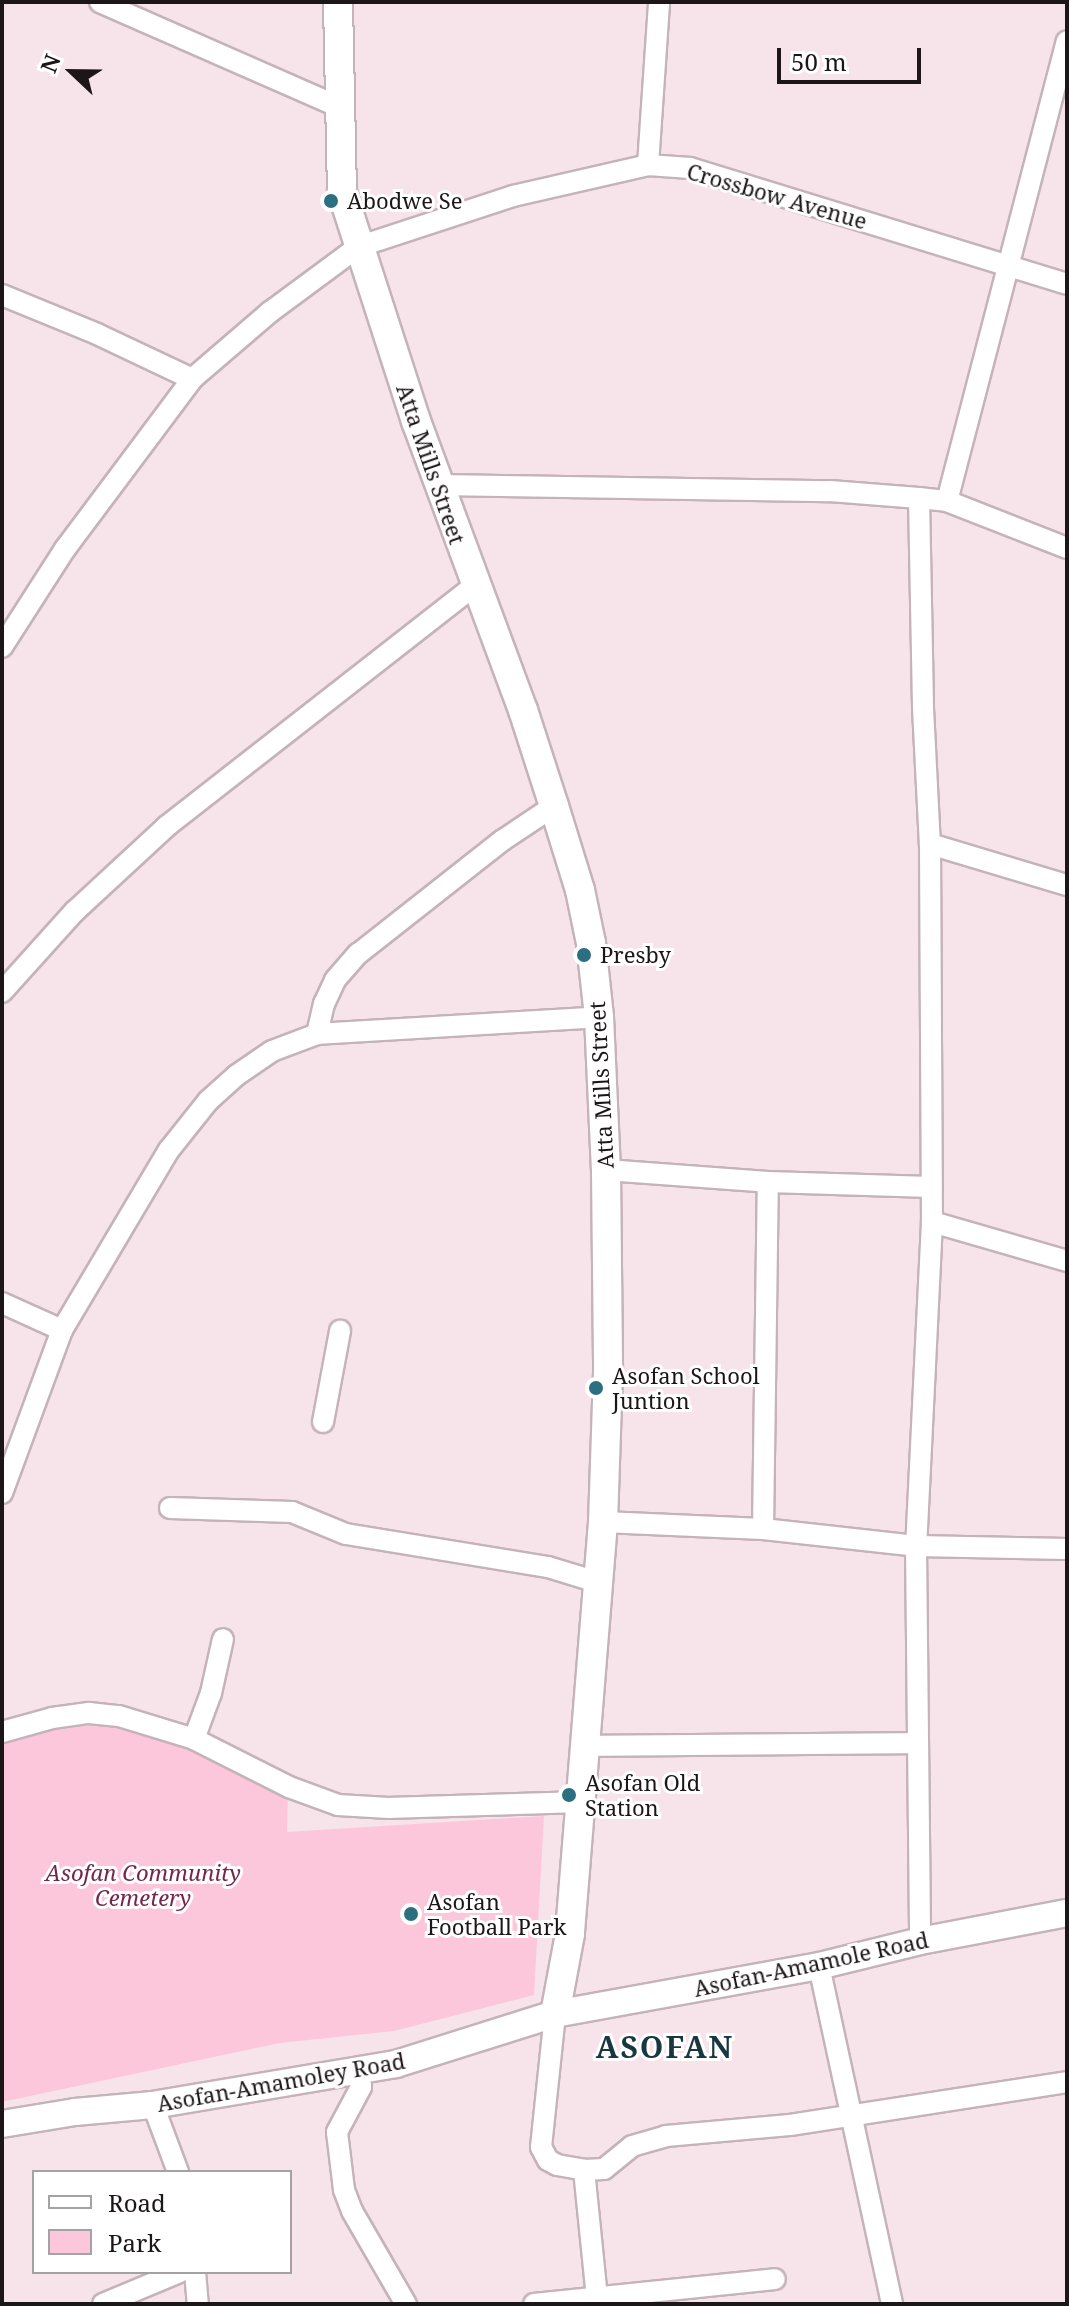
<!DOCTYPE html>
<style>
body{margin:0}
#map{position:relative;width:1069px;height:2306px;overflow:hidden;background:#f7e4eb;font-family:"Noto Serif",serif}
div>[style]{position:absolute}
[style*='--x']{left:calc(var(--x)*1px);top:calc(var(--y)*1px);width:calc(var(--w)*1px);rotate:calc(var(--a)*1deg)}
.green>*{inset:0;background:#fcc7db}
.roads{filter:drop-shadow(2px 0 #c5b3ba) drop-shadow(-2px 0 #c5b3ba) drop-shadow(0 2px #c5b3ba) drop-shadow(0 -2px #c5b3ba)}
.minor>*{height:20px;margin:-10px;padding:0 10px;transform-origin:10px;border-radius:10px;background:#fff}
.tertiary>*{height:26px;margin:-13px;padding:0 13px;transform-origin:13px;border-radius:13px;background:#fff}
.secondary>*{height:28px;margin:-14px;padding:0 14px;transform-origin:14px;border-radius:14px;background:#fff}
.dots>*{width:22px;height:22px;translate:-50% -50%;box-sizing:border-box;border:4px solid #fff;border-radius:50%}
span{translate:-50% -50%;white-space:nowrap;text-align:center;line-height:1.15;-webkit-text-stroke:6px #fff;paint-order:stroke}
.street-label{font-size:22px;color:#1c1618}
.poi-label{font-size:22px;color:#1c1618}
.left{translate:0 -50%;text-align:left}
.park-label{font-size:22px;color:#75264d;font-style:italic}
.district-label{font-size:30px;color:#183740;font-weight:700;letter-spacing:2px}
.frame{position:absolute;inset:0;border:4px solid #1c1618;pointer-events:none}
.legend{position:absolute;left:32px;top:2170px;width:260px;height:104px;box-sizing:border-box;background:#fff;border:2px solid #a4a2a3;margin:0;padding:10px 14px;list-style:none;font-size:24px;color:#1c1618}
.legend li{display:flex;align-items:center;gap:16px;height:40px}
.legend b{width:40px;border:2px solid #a4a2a3}
.north{position:absolute;left:32px;top:32px;width:80px;height:80px;-webkit-text-stroke:6px #fff;paint-order:stroke;rotate:292deg;font-size:22px;font-weight:700;line-height:32px;text-align:center;color:#1c1618}
.north::after{content:'';display:block;margin:auto;width:28px;height:36px;background:#1c1618;clip-path:polygon(50% 0,100% 100%,50% 72%,0 100%)}
.scale{position:absolute;left:777px;top:48px;width:144px;height:36px;box-sizing:border-box;border:4px solid #1c1618;border-top:0;padding-left:10px;font-size:24px;line-height:28px;white-space:nowrap;color:#1c1618;-webkit-text-stroke:6px #fff;paint-order:stroke}
</style>
<div id="map">
<div class="green">
<div style="clip-path:polygon(111px 1724px,183px 1745px,288px 1794px,287px 1832px,544px 1816px,534px 1995px,394px 2031px,280px 2043px,2px 2102px,2px 1745px,65px 1727px)"></div>
</div>
<div class="roads">
<div class="minor">
<div style="--x:100;--y:2;--w:261;--a:23.7"></div>
<div style="--x:648;--y:165;--w:163;--a:-86.1"></div>
<div style="--x:2;--y:295;--w:103;--a:22.3"></div>
<div style="--x:97;--y:334;--w:105;--a:25.3"></div>
<div style="--x:439;--y:485;--w:391;--a:0.9"></div>
<div style="--x:830;--y:491;--w:89;--a:4.5"></div>
<div style="--x:919;--y:498;--w:28;--a:6"></div>
<div style="--x:947;--y:501;--w:129;--a:21.4"></div>
<div style="--x:919;--y:498;--w:210;--a:88.9"></div>
<div style="--x:923;--y:708;--w:136;--a:87.1"></div>
<div style="--x:930;--y:844;--w:378;--a:89.7"></div>
<div style="--x:932;--y:1222;--w:324;--a:92.8"></div>
<div style="--x:916;--y:1546;--w:395;--a:89.4"></div>
<div style="--x:947;--y:501;--w:475;--a:-75.4"></div>
<div style="--x:2;--y:647;--w:117;--a:-57.3"></div>
<div style="--x:65;--y:549;--w:212;--a:-53.2"></div>
<div style="--x:192;--y:379;--w:103;--a:-40.7"></div>
<div style="--x:270;--y:312;--w:109;--a:-36.5"></div>
<div style="--x:358;--y:247;--w:163;--a:-18.2"></div>
<div style="--x:513;--y:196;--w:139;--a:-12.9"></div>
<div style="--x:648;--y:165;--w:42;--a:4.1"></div>
<div style="--x:690;--y:168;--w:394;--a:17.1"></div>
<div style="--x:930;--y:844;--w:143;--a:16.7"></div>
<div style="--x:2;--y:992;--w:109;--a:-48"></div>
<div style="--x:75;--y:911;--w:125;--a:-42.7"></div>
<div style="--x:167;--y:826;--w:390;--a:-38"></div>
<div style="--x:317;--y:1034;--w:31;--a:-77"></div>
<div style="--x:324;--y:1004;--w:26;--a:-65"></div>
<div style="--x:335;--y:980;--w:35;--a:-49"></div>
<div style="--x:358;--y:954;--w:184;--a:-38.2"></div>
<div style="--x:503;--y:840;--w:61;--a:-33.7"></div>
<div style="--x:606;--y:1170;--w:162;--a:4.2"></div>
<div style="--x:768;--y:1182;--w:163;--a:1.8"></div>
<div style="--x:932;--y:1222;--w:141;--a:16.1"></div>
<div style="--x:2;--y:1303;--w:66;--a:24.2"></div>
<div style="--x:323;--y:1422;--w:93;--a:-79.4"></div>
<div style="--x:2;--y:1493;--w:174;--a:-69.8"></div>
<div style="--x:62;--y:1330;--w:209;--a:-59.3"></div>
<div style="--x:169;--y:1150;--w:63;--a:-51.5"></div>
<div style="--x:208;--y:1101;--w:39;--a:-42"></div>
<div style="--x:237;--y:1075;--w:42;--a:-34.4"></div>
<div style="--x:272;--y:1051;--w:48;--a:-20.7"></div>
<div style="--x:317;--y:1034;--w:283;--a:-3.4"></div>
<div style="--x:170;--y:1508;--w:122;--a:1.9"></div>
<div style="--x:292;--y:1512;--w:58;--a:22.2"></div>
<div style="--x:346;--y:1534;--w:205;--a:9.3"></div>
<div style="--x:548;--y:1567;--w:51;--a:17"></div>
<div style="--x:603;--y:1522;--w:160;--a:2.5"></div>
<div style="--x:763;--y:1529;--w:154;--a:6.3"></div>
<div style="--x:916;--y:1546;--w:151;--a:1.1"></div>
<div style="--x:763;--y:1529;--w:347;--a:-89.2"></div>
<div style="--x:2;--y:1732;--w:52;--a:-15.6"></div>
<div style="--x:52;--y:1718;--w:37;--a:-8"></div>
<div style="--x:89;--y:1713;--w:30;--a:6"></div>
<div style="--x:119;--y:1716;--w:78;--a:17"></div>
<div style="--x:194;--y:1739;--w:106;--a:26.8"></div>
<div style="--x:289;--y:1787;--w:52;--a:20.2"></div>
<div style="--x:338;--y:1805;--w:51;--a:3.4"></div>
<div style="--x:389;--y:1808;--w:191;--a:-1.8"></div>
<div style="--x:194;--y:1739;--w:49;--a:-69.7"></div>
<div style="--x:211;--y:1693;--w:55;--a:-77.5"></div>
<div style="--x:584;--y:1746;--w:334;--a:-0.5"></div>
<div style="--x:819;--y:1966;--w:346;--a:77.8"></div>
<div style="--x:555;--y:2014;--w:134;--a:96"></div>
<div style="--x:541;--y:2147;--w:15;--a:62"></div>
<div style="--x:548;--y:2160;--w:10;--a:29"></div>
<div style="--x:557;--y:2165;--w:27;--a:10"></div>
<div style="--x:584;--y:2170;--w:20;--a:-3"></div>
<div style="--x:604;--y:2169;--w:36;--a:-39"></div>
<div style="--x:632;--y:2146;--w:35;--a:-16"></div>
<div style="--x:666;--y:2136;--w:124;--a:-5.1"></div>
<div style="--x:790;--y:2125;--w:280;--a:-8.8"></div>
<div style="--x:359;--y:2070;--w:17;--a:83"></div>
<div style="--x:361;--y:2087;--w:51;--a:118.1"></div>
<div style="--x:337;--y:2132;--w:58;--a:83.1"></div>
<div style="--x:344;--y:2190;--w:22;--a:69"></div>
<div style="--x:352;--y:2211;--w:108;--a:59.9"></div>
<div style="--x:153;--y:2105;--w:72;--a:69.5"></div>
<div style="--x:584;--y:2170;--w:128;--a:84.2"></div>
<div style="--x:195;--y:2272;--w:32;--a:85"></div>
<div style="--x:103;--y:2304;--w:83;--a:-22.6"></div>
<div style="--x:534;--y:2304;--w:242;--a:-5.9"></div>
</div>
<div class="tertiary">
<div style="--x:2;--y:2124;--w:74;--a:-9.3"></div>
<div style="--x:75;--y:2112;--w:78;--a:-5.1"></div>
<div style="--x:153;--y:2105;--w:246;--a:-9.6"></div>
<div style="--x:396;--y:2064;--w:167;--a:-17.5"></div>
<div style="--x:555;--y:2014;--w:268;--a:-10.3"></div>
<div style="--x:819;--y:1966;--w:104;--a:-13.9"></div>
<div style="--x:920;--y:1941;--w:150;--a:-10.8"></div>
</div>
<div class="secondary">
<div style="--x:338;--y:2;--w:190;--a:88.8"></div>
<div style="--x:342;--y:192;--w:241;--a:72.1"></div>
<div style="--x:416;--y:421;--w:308;--a:69.7"></div>
<div style="--x:523;--y:710;--w:101;--a:72.1"></div>
<div style="--x:554;--y:806;--w:88;--a:72.8"></div>
<div style="--x:580;--y:890;--w:54;--a:78.3"></div>
<div style="--x:591;--y:943;--w:74;--a:83.8"></div>
<div style="--x:599;--y:1017;--w:153;--a:87.4"></div>
<div style="--x:606;--y:1170;--w:202;--a:89.4"></div>
<div style="--x:608;--y:1372;--w:150;--a:91.9"></div>
<div style="--x:603;--y:1522;--w:413;--a:94.6"></div>
<div style="--x:570;--y:1934;--w:81;--a:100.6"></div>
</div>
</div>
<div class="dots">
<div style="left:331px;top:201px;background:#2c6f81"></div>
<div style="left:584px;top:955px;background:#2c6f81"></div>
<div style="left:596px;top:1388px;background:#2c6f81"></div>
<div style="left:569px;top:1795px;background:#2c6f81"></div>
<div style="left:411px;top:1914px;background:#2c6f81"></div>
</div>
<div class="street-label">
<span style="left:777px;top:196px;rotate:16deg">Crossbow Avenue</span>
<span style="left:431px;top:464px;rotate:71deg">Atta Mills Street</span>
<span style="left:601px;top:1085px;rotate:-93deg">Atta Mills Street</span>
<span style="left:811px;top:1964px;rotate:-12deg">Asofan-Amamole Road</span>
<span style="left:281px;top:2082px;rotate:-10deg">Asofan-Amamoley Road</span>
</div>
<div class="poi-label">
<span class="left" style="left:347px;top:201px">Abodwe Se</span>
<span class="left" style="left:600px;top:955px">Presby</span>
<span class="left" style="left:612px;top:1388px">Asofan School<br>Juntion</span>
<span class="left" style="left:585px;top:1795px">Asofan Old<br>Station</span>
<span class="left" style="left:427px;top:1914px">Asofan<br>Football Park</span>
</div>
<div class="park-label">
<span style="left:143px;top:1885px">Asofan Community<br>Cemetery</span>
</div>
<div class="district-label">
<span style="left:665px;top:2047px">ASOFAN</span>
</div>
<div class="frame"></div>
<ul class="legend">
<li><b style="height:10px;background:#fff"></b>Road</li>
<li><b style="height:22px;background:#fcc7db"></b>Park</li>
</ul>
<div class="north">N</div>
<div class="scale">50 m</div>
</div>
